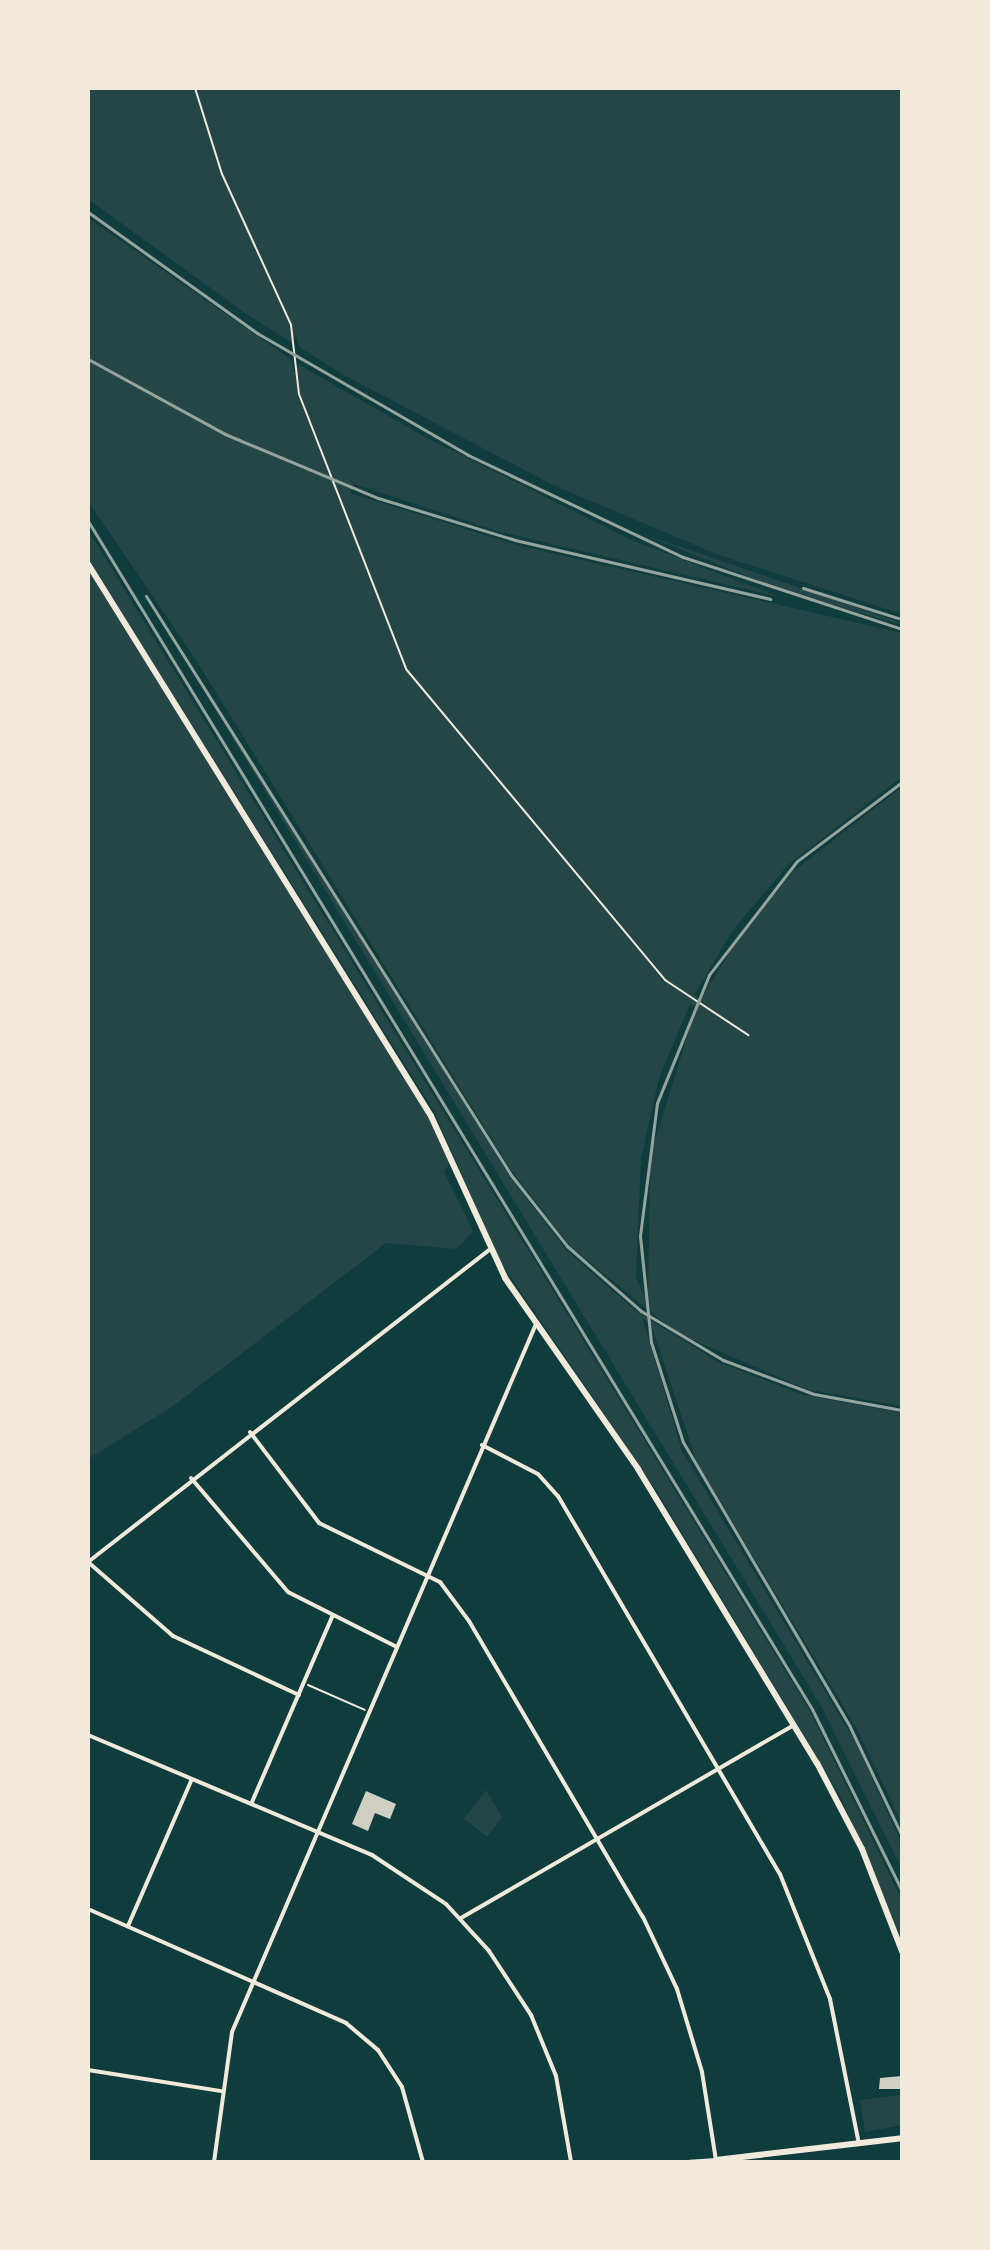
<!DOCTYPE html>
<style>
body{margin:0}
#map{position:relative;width:990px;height:2250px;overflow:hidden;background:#0f3d3e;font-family:"PT Sans",sans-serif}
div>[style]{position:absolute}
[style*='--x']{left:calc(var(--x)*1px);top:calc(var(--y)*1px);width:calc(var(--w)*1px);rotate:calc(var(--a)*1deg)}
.green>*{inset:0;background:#244646}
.building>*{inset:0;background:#cfcfc3}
.path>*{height:2px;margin:-1px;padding:0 1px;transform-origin:1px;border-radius:1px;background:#f1e9da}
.minor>*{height:4px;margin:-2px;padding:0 2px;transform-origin:2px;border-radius:2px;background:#f1e9da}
.tertiary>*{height:6px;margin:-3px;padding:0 3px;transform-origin:3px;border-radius:3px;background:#f1e9da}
.rail>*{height:3px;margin:-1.5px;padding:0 1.5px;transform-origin:1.5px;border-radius:1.5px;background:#97a49c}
span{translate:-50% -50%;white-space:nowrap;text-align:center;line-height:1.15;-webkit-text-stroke:6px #f1e9da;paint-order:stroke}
.frame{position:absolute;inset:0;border:90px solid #f1e9da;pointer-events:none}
</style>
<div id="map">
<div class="green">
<div style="clip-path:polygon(88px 88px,902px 88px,902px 614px,719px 555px,553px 485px,342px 374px,299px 347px,296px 334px,292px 343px,245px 313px,88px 199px)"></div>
<div style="clip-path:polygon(evenodd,88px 218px,292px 360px,294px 373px,298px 364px,427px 438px,634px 541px,780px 597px,501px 532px,354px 484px,350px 493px,520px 546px,902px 633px,902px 777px,788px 865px,733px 930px,694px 995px,701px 999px,740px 935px,794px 871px,902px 787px,902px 1406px,806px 1389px,677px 1333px,571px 1247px,511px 1170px,196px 660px,88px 501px,88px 218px,690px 1004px,696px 1008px,650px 1157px,648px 1304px,636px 1278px,641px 1159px,659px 1078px,690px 1004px)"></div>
<div style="clip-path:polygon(88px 530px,811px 1713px,902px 1900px,902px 1939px,841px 1797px,658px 1493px,498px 1258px,434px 1111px,88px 559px)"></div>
<div style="clip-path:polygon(637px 532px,902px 623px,902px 625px,782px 590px)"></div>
<div style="clip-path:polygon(88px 564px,431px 1116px,451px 1162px,444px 1171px,473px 1231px,457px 1249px,386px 1243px,173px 1406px,88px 1459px)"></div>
<div style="clip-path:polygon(175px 643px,510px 1177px,568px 1252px,636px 1311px,718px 1362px,804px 1395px,902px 1413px,902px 1824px,857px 1729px,697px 1463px,651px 1324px,642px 1318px,682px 1451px,857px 1745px,899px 1838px,902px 1869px,821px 1706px)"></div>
<div style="clip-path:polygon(486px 1790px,502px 1817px,487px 1837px,464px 1819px)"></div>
<div style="clip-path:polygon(902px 2095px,902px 2125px,865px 2132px,860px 2100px)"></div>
</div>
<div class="building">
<div style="clip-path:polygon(366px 1791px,396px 1804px,390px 1819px,375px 1813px,368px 1831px,352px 1824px)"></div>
<div style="clip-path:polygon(902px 2076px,902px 2089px,879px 2089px,880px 2078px)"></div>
</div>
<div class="path">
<div style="--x:195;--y:88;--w:90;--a:72.6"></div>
<div style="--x:222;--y:174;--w:166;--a:65.4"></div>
<div style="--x:291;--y:325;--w:69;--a:83.4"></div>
<div style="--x:299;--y:394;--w:295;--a:68.7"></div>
<div style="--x:406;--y:669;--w:405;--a:50.2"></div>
<div style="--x:665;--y:980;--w:100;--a:33.5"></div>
<div style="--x:308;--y:1685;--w:62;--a:23.7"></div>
</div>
<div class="minor">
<div style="--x:250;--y:1432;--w:114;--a:52.8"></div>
<div style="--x:319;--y:1523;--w:135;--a:26"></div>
<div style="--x:440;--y:1582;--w:49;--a:53.4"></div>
<div style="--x:469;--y:1621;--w:343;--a:59.6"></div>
<div style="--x:643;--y:1917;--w:80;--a:64.7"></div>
<div style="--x:677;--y:1989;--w:87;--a:73.2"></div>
<div style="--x:702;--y:2072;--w:89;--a:81"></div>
<div style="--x:716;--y:2160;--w:26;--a:176"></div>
<div style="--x:482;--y:1445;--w:63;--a:27.4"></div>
<div style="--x:538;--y:1474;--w:30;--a:48"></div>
<div style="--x:558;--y:1496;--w:438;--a:59.6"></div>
<div style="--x:780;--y:1874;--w:135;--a:68.2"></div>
<div style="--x:830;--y:1999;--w:148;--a:78.7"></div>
<div style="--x:191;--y:1478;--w:150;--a:49.6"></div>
<div style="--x:288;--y:1592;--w:122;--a:26.8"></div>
<div style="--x:299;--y:1695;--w:139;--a:-154.9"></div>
<div style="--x:173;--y:1636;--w:113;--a:-139"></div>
<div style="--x:88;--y:1562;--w:508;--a:-37.88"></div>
<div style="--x:88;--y:1735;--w:308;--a:22.9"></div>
<div style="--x:372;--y:1855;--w:89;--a:33.5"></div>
<div style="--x:446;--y:1904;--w:64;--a:47.5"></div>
<div style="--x:489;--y:1951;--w:77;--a:56.7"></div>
<div style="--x:531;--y:2015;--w:66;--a:67.7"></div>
<div style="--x:556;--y:2076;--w:87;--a:80.1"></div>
<div style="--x:252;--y:1802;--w:202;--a:-66.6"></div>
<div style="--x:88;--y:1909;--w:282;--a:23.8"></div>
<div style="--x:346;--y:2023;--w:42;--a:40.2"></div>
<div style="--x:378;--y:2050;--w:44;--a:57"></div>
<div style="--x:402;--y:2087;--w:78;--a:74.4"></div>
<div style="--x:461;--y:1918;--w:385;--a:-30.1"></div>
<div style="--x:128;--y:1926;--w:160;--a:-66.5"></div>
<div style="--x:88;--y:2070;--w:135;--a:9"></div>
<div style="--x:214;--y:2162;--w:131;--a:-82.1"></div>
<div style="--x:232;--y:2032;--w:771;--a:-66.76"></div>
</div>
<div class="tertiary">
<div style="--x:88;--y:564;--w:650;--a:58.14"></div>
<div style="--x:431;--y:1116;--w:178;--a:65.4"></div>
<div style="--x:505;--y:1278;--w:233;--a:55.1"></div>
<div style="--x:638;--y:1469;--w:344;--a:58.7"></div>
<div style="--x:817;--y:1763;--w:97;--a:62.4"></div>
<div style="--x:862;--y:1849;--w:110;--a:68.6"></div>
<div style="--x:716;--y:2160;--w:187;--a:-6.7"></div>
</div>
<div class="rail">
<div style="--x:88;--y:212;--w:208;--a:35.6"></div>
<div style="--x:257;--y:333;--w:244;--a:30"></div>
<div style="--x:468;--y:455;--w:238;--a:25.4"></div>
<div style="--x:683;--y:557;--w:231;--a:18.2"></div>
<div style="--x:88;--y:359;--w:156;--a:28.7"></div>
<div style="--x:225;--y:434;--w:166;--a:22.7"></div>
<div style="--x:378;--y:498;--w:143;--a:17"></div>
<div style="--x:515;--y:540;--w:262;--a:13"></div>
<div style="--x:88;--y:521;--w:1391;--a:58.64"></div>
<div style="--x:812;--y:1709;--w:203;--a:63.7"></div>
<div style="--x:803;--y:588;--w:100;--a:17.5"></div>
<div style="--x:146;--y:596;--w:684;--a:57.77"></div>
<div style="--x:511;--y:1175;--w:90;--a:51.7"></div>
<div style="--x:567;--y:1246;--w:98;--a:41.3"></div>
<div style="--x:641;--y:1311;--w:96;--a:30.9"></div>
<div style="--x:723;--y:1360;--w:97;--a:20.5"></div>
<div style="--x:814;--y:1394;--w:89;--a:10.3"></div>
<div style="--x:902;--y:782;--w:131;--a:143"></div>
<div style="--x:797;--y:861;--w:144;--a:127.7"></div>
<div style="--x:709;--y:975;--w:138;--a:112.1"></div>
<div style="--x:657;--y:1103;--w:134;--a:97.3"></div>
<div style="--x:640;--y:1236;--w:107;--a:84.1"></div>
<div style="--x:651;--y:1342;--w:105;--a:72.3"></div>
<div style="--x:683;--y:1442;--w:330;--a:59.6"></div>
<div style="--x:850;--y:1727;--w:121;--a:64.5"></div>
</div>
<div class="frame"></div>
</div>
